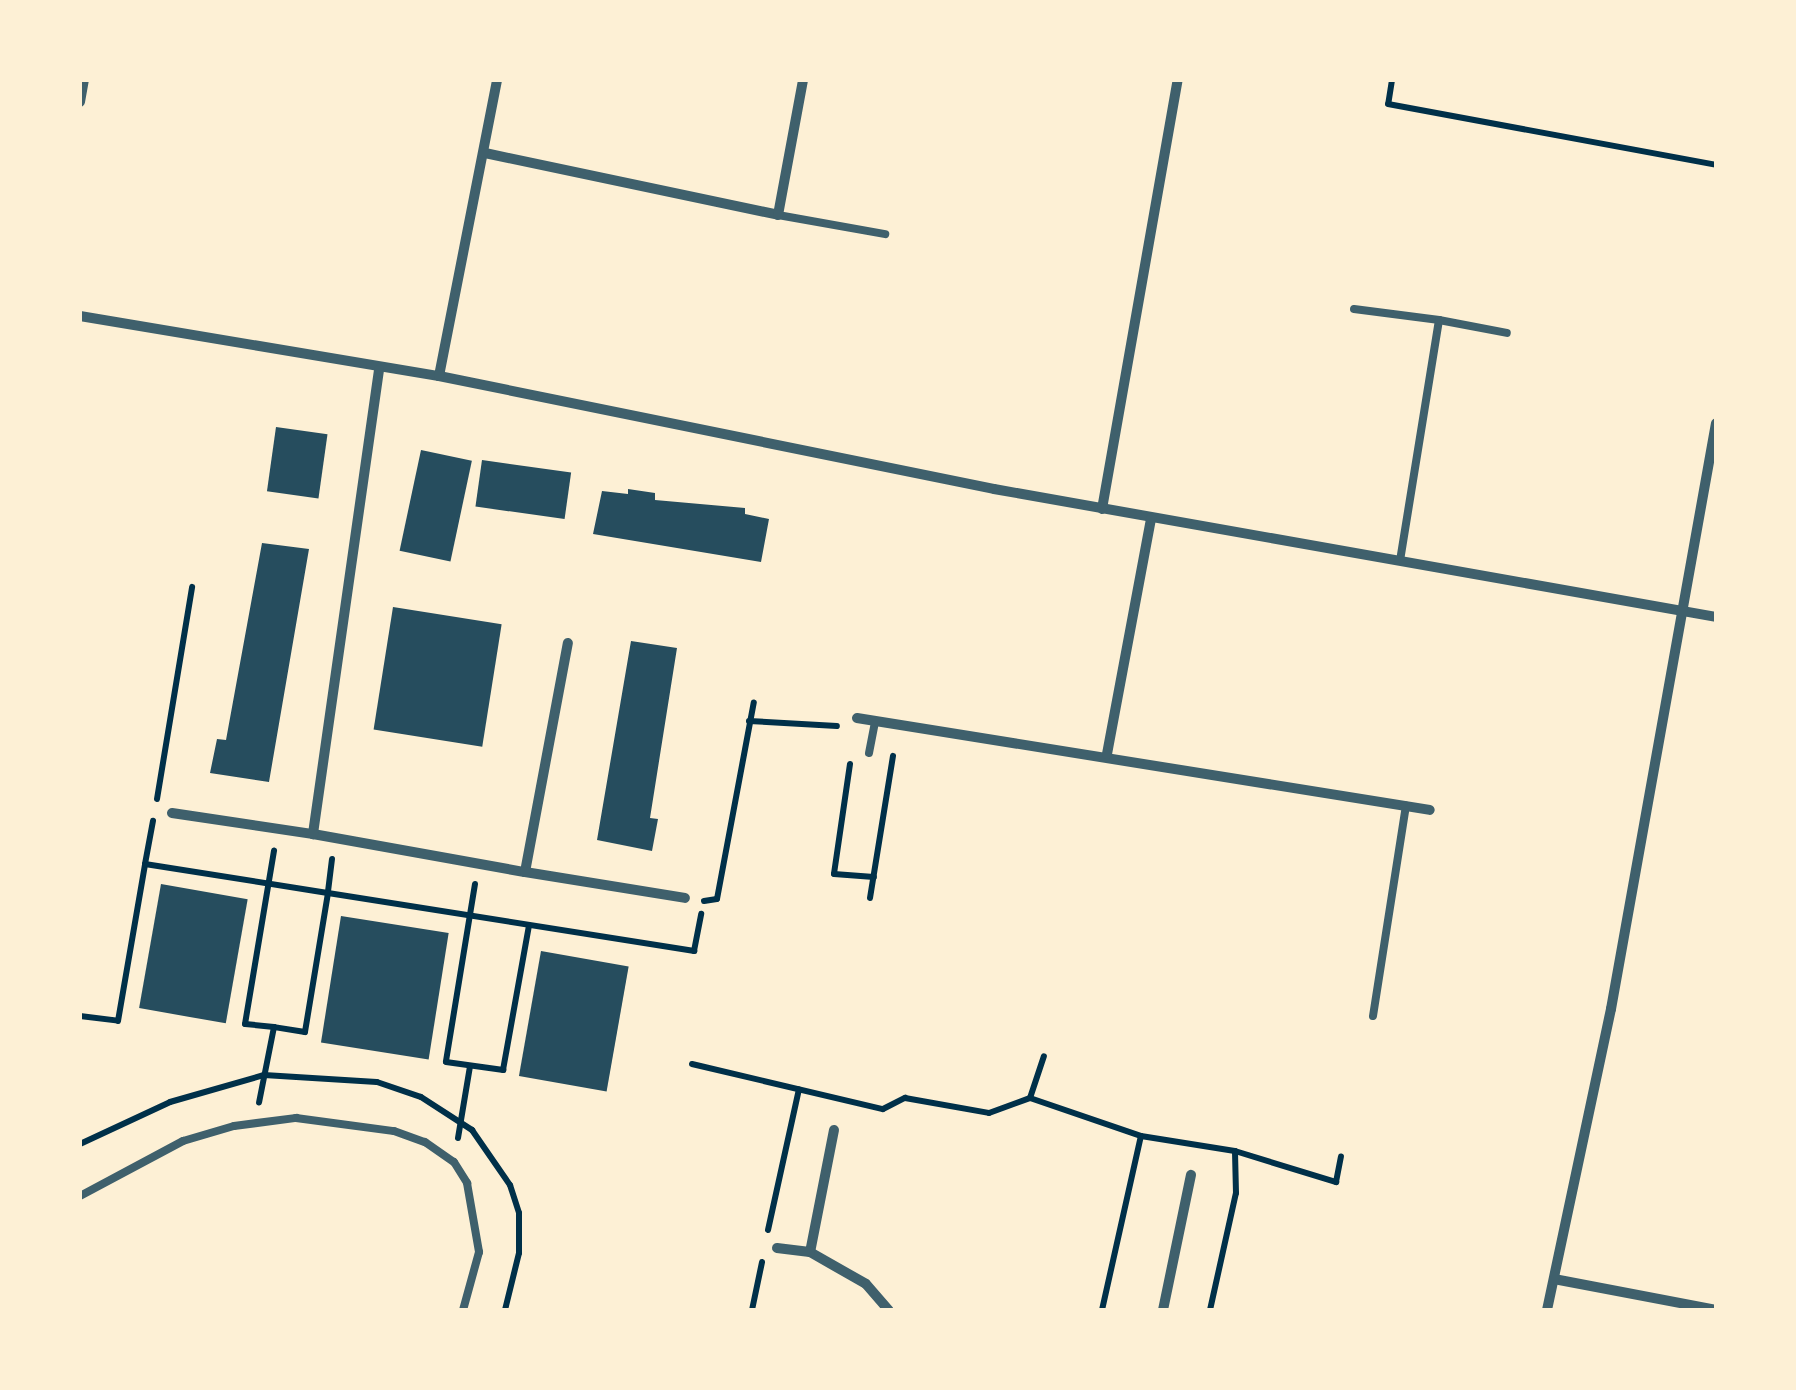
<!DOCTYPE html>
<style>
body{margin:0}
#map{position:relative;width:1796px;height:1390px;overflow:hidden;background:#fdf0d5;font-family:Figtree,sans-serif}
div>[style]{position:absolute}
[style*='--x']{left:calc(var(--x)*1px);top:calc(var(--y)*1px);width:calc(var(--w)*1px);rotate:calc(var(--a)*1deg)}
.building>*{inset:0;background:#264d5e;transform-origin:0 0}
.path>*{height:6px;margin:-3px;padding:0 3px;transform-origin:3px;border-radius:3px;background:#003049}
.service>*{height:8px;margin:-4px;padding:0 4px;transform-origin:4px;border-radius:4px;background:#3f606c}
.minor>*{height:10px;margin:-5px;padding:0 5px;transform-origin:5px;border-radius:5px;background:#3f606c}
span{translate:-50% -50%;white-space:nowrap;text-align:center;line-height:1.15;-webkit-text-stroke:10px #fdf0d5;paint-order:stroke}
.frame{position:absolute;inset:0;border:82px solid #fdf0d5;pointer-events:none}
</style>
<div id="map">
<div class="building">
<div style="left:276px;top:427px;width:52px;height:65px;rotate:8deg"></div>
<div style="left:421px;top:450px;width:52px;height:103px;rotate:12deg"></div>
<div style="left:482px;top:460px;width:90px;height:47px;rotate:8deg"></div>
<div style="clip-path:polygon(628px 489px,655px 493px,655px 500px,745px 508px,745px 514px,769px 519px,761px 562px,593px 534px,602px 491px,628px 494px)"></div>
<div style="clip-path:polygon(262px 543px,309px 549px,269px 782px,210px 773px,217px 739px,226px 740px)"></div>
<div style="left:393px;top:607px;width:110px;height:124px;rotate:9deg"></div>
<div style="clip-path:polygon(631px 641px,677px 648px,650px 818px,658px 819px,652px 851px,597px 840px)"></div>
<div style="left:161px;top:884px;width:88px;height:126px;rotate:10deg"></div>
<div style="left:341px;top:916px;width:109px;height:128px;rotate:9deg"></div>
<div style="left:541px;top:951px;width:89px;height:127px;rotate:10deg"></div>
</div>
<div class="path">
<div style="--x:1392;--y:80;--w:24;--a:99"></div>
<div style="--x:1388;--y:104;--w:334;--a:10.5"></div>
<div style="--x:749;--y:721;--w:88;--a:3.3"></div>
<div style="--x:850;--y:764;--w:111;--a:98.3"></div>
<div style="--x:834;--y:874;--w:40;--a:4.3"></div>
<div style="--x:157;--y:799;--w:215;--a:-80.6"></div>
<div style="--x:332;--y:859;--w:34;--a:97"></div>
<div style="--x:328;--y:893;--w:371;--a:9"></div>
<div style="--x:694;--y:951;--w:38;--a:-79"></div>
<div style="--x:145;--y:864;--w:44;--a:-79.5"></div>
<div style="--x:475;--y:884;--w:180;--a:99.3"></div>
<div style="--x:446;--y:1062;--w:58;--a:8"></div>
<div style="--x:503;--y:1070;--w:147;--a:-79.8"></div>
<div style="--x:870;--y:898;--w:144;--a:-80.8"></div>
<div style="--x:704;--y:901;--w:13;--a:-9"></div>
<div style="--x:717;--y:899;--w:200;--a:-79.4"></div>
<div style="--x:80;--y:1016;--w:38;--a:7"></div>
<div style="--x:118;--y:1021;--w:159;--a:-80.2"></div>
<div style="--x:145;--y:864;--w:185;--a:9"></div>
<div style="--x:328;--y:893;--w:141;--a:99.4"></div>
<div style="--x:305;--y:1032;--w:31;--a:-171"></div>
<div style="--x:274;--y:1027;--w:77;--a:101.2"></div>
<div style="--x:274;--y:1027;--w:29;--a:-174"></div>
<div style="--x:245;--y:1024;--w:176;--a:-80.5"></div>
<div style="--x:692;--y:1064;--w:196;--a:13.3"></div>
<div style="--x:883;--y:1109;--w:25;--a:-27"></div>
<div style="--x:905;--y:1098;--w:85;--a:10.1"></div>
<div style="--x:989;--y:1113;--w:44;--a:-20.1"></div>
<div style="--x:1030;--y:1098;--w:44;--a:-71.6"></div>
<div style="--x:1030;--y:1098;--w:117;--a:18.9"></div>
<div style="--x:1141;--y:1136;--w:95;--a:9.1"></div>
<div style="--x:1235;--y:1151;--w:106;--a:17.1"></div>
<div style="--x:1336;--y:1182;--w:26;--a:-79"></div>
<div style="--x:458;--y:1138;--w:73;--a:-80.5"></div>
<div style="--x:80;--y:1144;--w:99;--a:-25"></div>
<div style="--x:170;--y:1102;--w:98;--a:-16"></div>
<div style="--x:264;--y:1075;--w:113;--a:3.5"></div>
<div style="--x:377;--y:1082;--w:46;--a:18.8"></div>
<div style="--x:421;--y:1097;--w:61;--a:32.9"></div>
<div style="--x:472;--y:1130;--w:67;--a:55.4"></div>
<div style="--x:510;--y:1185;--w:29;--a:72"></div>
<div style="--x:519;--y:1213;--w:40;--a:90"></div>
<div style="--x:519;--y:1253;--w:59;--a:103.8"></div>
<div style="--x:768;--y:1230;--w:144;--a:-77.6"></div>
<div style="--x:752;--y:1310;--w:49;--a:-78.2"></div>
<div style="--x:1102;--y:1310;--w:178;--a:-77.4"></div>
<div style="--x:1210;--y:1310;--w:120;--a:-77.5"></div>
<div style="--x:1236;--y:1193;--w:42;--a:-91.4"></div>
</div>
<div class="service">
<div style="--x:778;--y:215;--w:109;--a:10.1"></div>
<div style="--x:1354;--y:309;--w:86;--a:7.4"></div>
<div style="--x:1439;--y:320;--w:244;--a:99.2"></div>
<div style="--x:1439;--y:320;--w:69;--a:10.8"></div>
<div style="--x:869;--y:753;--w:33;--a:-79"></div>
<div style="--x:1373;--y:1016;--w:213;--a:-81.1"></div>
<div style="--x:80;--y:1196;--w:117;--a:-28.1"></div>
<div style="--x:183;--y:1141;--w:53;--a:-16.4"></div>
<div style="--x:234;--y:1126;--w:63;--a:-7.4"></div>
<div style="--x:296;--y:1118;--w:99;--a:7.6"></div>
<div style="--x:394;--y:1131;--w:33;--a:20"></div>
<div style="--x:425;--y:1142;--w:35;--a:35"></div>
<div style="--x:454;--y:1162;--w:25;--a:58"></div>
<div style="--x:467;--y:1183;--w:70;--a:80.1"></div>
<div style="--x:479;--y:1252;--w:60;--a:105.4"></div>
</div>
<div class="minor">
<div style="--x:80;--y:102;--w:22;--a:-80"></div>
<div style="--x:485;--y:153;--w:299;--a:11.9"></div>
<div style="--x:778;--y:215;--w:137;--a:-79.5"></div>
<div style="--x:80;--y:316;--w:364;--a:9.5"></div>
<div style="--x:439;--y:376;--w:566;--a:11.51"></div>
<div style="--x:994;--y:489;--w:733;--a:10.05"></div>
<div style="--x:379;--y:370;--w:469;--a:98.1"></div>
<div style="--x:313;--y:834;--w:215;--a:10.2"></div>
<div style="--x:525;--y:872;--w:233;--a:-79.4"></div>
<div style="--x:439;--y:376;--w:302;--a:-78.9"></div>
<div style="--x:1102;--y:509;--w:436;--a:-80"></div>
<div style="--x:857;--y:718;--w:580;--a:9.12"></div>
<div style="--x:1107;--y:754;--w:240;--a:-79.4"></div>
<div style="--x:172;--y:813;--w:143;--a:8.5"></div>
<div style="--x:525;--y:872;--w:162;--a:9.2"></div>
<div style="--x:834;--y:1130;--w:124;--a:101.1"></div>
<div style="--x:810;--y:1252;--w:64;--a:29.7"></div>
<div style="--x:866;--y:1284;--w:35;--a:49"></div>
<div style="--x:777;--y:1248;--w:33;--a:7"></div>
<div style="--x:1554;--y:1279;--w:165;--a:10.8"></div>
<div style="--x:1163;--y:1310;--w:138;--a:-78.3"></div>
<div style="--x:1547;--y:1310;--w:308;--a:-78"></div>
<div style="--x:1611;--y:1009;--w:595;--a:-79.84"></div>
</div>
<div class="frame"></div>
</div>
